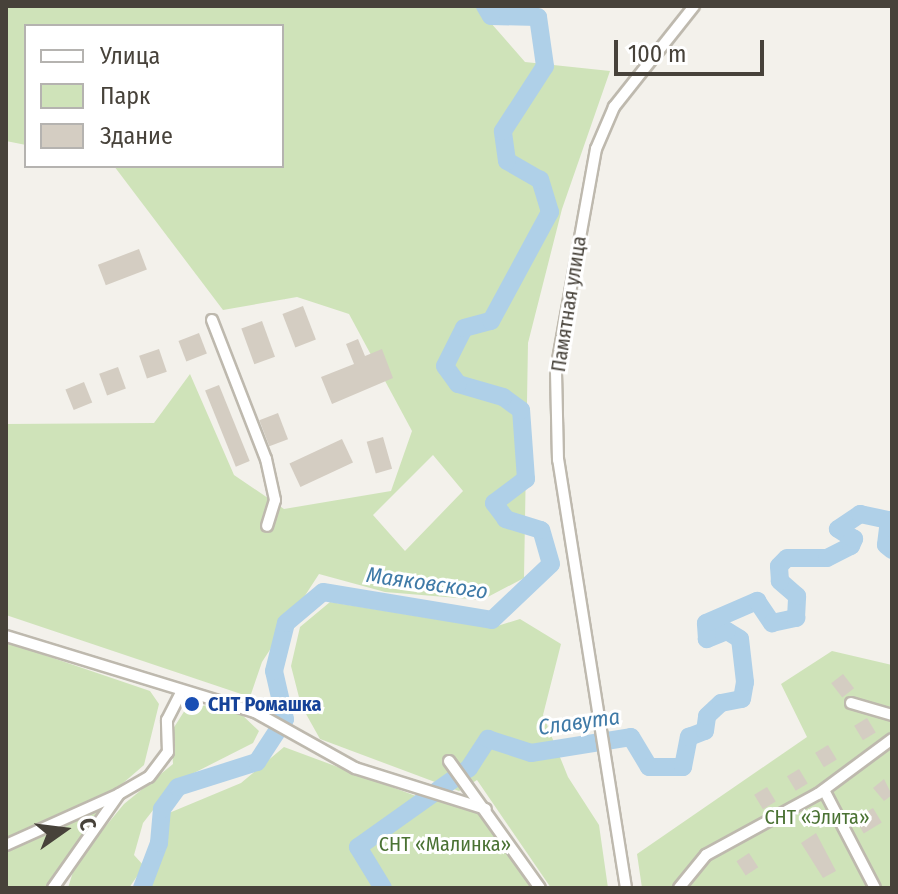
<!DOCTYPE html>
<meta charset="utf-8">
<style>
body{margin:0}
#map{position:relative;width:898px;height:894px;overflow:hidden;background:#f3f1eb;font-family:"Fira Sans Condensed",sans-serif}
div>[style]{position:absolute}
[style*='--x']{left:calc(var(--x)*1px);top:calc(var(--y)*1px);width:calc(var(--w)*1px);rotate:calc(var(--a)*1deg)}
.green>*{inset:0;background:#cfe3b9}
.river>*{height:18px;margin:-9px;padding:0 9px;transform-origin:9px;border-radius:9px;background:#afd0e8}
.building>*{inset:0;background:#d4cdc2;transform-origin:0 0}
.roads{filter:drop-shadow(2px 0 #beb9ae) drop-shadow(-2px 0 #beb9ae) drop-shadow(0 2px #beb9ae) drop-shadow(0 -2px #beb9ae)}
.minor>*{height:10px;margin:-5px;padding:0 5px;transform-origin:5px;border-radius:5px;background:#fff}
.dots>*{width:22px;height:22px;translate:-50% -50%;box-sizing:border-box;border:4px solid #fff;border-radius:50%}
span{translate:-50% -50%;white-space:nowrap;text-align:center;line-height:1.15;-webkit-text-stroke:6px #fff;paint-order:stroke}
.street-label{font-size:20px;color:#47423a}
.transit-label{font-size:20px;color:#164399;font-weight:700}
.left{translate:0 -50%;text-align:left}
.park-label{font-size:20px;color:#4a7233}
.water-label{font-size:22px;color:#3f7aa7;font-style:italic}
.frame{position:absolute;inset:0;border:8px solid #47423a;pointer-events:none}
.legend{position:absolute;left:24px;top:24px;width:260px;height:144px;box-sizing:border-box;background:#fff;border:2px solid #b5b3b0;margin:0;padding:10px 14px;list-style:none;font-size:24px;color:#47423a}
.legend li{display:flex;align-items:center;gap:16px;height:40px}
.legend b{width:40px;border:2px solid #b5b3b0}
.north{position:absolute;left:24px;top:790px;width:80px;height:80px;-webkit-text-stroke:6px #fff;paint-order:stroke;rotate:76deg;font-size:22px;font-weight:700;line-height:32px;text-align:center;color:#47423a}
.north::after{content:'';display:block;margin:auto;width:28px;height:36px;background:#47423a;clip-path:polygon(50% 0,100% 100%,50% 72%,0 100%)}
.scale{position:absolute;left:614px;top:40px;width:150px;height:36px;box-sizing:border-box;border:4px solid #47423a;border-top:0;padding-left:10px;font-size:24px;line-height:28px;white-space:nowrap;color:#47423a;-webkit-text-stroke:6px #fff;paint-order:stroke}
</style>
<div id="map">
<div class="green">
<div style="clip-path:polygon(evenodd,6px 6px,476px 6px,525px 62px,610px 71px,562px 209px,528px 343px,524px 578px,482px 600px,385px 592px,319px 574px,262px 662px,250px 697px,6px 615px,6px 424px,154px 423px,190px 374px,234px 475px,284px 509px,391px 491px,412px 431px,349px 314px,297px 297px,223px 310px,114px 166px,282px 166px,282px 26px,26px 26px,26px 145px,6px 141px,6px 6px,433px 455px,463px 491px,405px 551px,373px 515px,433px 455px)"></div>
<div style="clip-path:polygon(330px 602px,491px 628px,520px 619px,561px 644px,543px 715px,568px 777px,599px 825px,608px 888px,551px 888px,477px 780px,459px 791px,320px 739px,301px 705px,291px 666px,300px 627px)"></div>
<div style="clip-path:polygon(6px 642px,150px 691px,159px 704px,144px 765px,114px 791px,53px 888px,6px 888px)"></div>
<div style="clip-path:polygon(832px 651px,892px 665px,892px 888px,642px 888px,637px 854px,807px 737px,781px 684px)"></div>
<div style="clip-path:polygon(211px 704px,239px 712px,259px 731px,253px 743px,186px 777px,157px 805px,143px 823px,134px 855px,144px 866px,129px 888px,68px 888px,76px 862px,124px 804px,173px 764px,171px 732px,185px 710px)"></div>
<div style="clip-path:polygon(284px 747px,416px 796px,364px 836px,353px 852px,368px 871px,358px 847px,439px 797px,486px 809px,540px 888px,148px 888px,169px 813px,241px 783px)"></div>
</div>
<div class="river">
<div style="--x:142;--y:888;--w:48;--a:-69.3"></div>
<div style="--x:159;--y:843;--w:34;--a:-85"></div>
<div style="--x:162;--y:809;--w:27;--a:-54"></div>
<div style="--x:178;--y:787;--w:83;--a:-17.6"></div>
<div style="--x:257;--y:762;--w:51;--a:-56.9"></div>
<div style="--x:285;--y:719;--w:49;--a:-102.9"></div>
<div style="--x:274;--y:671;--w:49;--a:-76"></div>
<div style="--x:286;--y:623;--w:48;--a:-40"></div>
<div style="--x:323;--y:592;--w:171;--a:9.4"></div>
<div style="--x:492;--y:620;--w:81;--a:-43.5"></div>
<div style="--x:551;--y:564;--w:35;--a:-106"></div>
<div style="--x:541;--y:530;--w:37;--a:-163"></div>
<div style="--x:506;--y:519;--w:20;--a:-127"></div>
<div style="--x:494;--y:503;--w:40;--a:-37"></div>
<div style="--x:526;--y:479;--w:69;--a:-94.1"></div>
<div style="--x:521;--y:410;--w:22;--a:-144"></div>
<div style="--x:503;--y:397;--w:47;--a:-163.9"></div>
<div style="--x:458;--y:384;--w:22;--a:-126"></div>
<div style="--x:445;--y:366;--w:42;--a:-63.4"></div>
<div style="--x:464;--y:328;--w:28;--a:-15"></div>
<div style="--x:491;--y:321;--w:124;--a:-61.6"></div>
<div style="--x:550;--y:212;--w:34;--a:-107"></div>
<div style="--x:540;--y:180;--w:38;--a:-150"></div>
<div style="--x:507;--y:161;--w:30;--a:-98"></div>
<div style="--x:503;--y:131;--w:77;--a:-57.1"></div>
<div style="--x:545;--y:66;--w:49;--a:-98.1"></div>
<div style="--x:538;--y:17;--w:47;--a:-178.8"></div>
<div style="--x:491;--y:16;--w:12;--a:-121"></div>
<div style="--x:383;--y:888;--w:48;--a:-121.4"></div>
<div style="--x:358;--y:847;--w:136;--a:-35.4"></div>
<div style="--x:469;--y:768;--w:35;--a:-57"></div>
<div style="--x:488;--y:739;--w:45;--a:18"></div>
<div style="--x:531;--y:753;--w:101;--a:-9.1"></div>
<div style="--x:631;--y:737;--w:35;--a:59"></div>
<div style="--x:649;--y:767;--w:34;--a:0"></div>
<div style="--x:683;--y:767;--w:31;--a:-79"></div>
<div style="--x:689;--y:737;--w:17;--a:-21"></div>
<div style="--x:705;--y:731;--w:15;--a:-82"></div>
<div style="--x:707;--y:716;--w:19;--a:-43"></div>
<div style="--x:721;--y:703;--w:21;--a:-11"></div>
<div style="--x:742;--y:699;--w:17;--a:-80"></div>
<div style="--x:745;--y:682;--w:43;--a:-96.6"></div>
<div style="--x:740;--y:639;--w:15;--a:-148"></div>
<div style="--x:727;--y:631;--w:22;--a:158"></div>
<div style="--x:707;--y:639;--w:16;--a:-94"></div>
<div style="--x:706;--y:623;--w:56;--a:-23.3"></div>
<div style="--x:757;--y:601;--w:27;--a:56"></div>
<div style="--x:772;--y:623;--w:25;--a:-12"></div>
<div style="--x:796;--y:618;--w:22;--a:-87"></div>
<div style="--x:797;--y:596;--w:23;--a:-139"></div>
<div style="--x:780;--y:581;--w:15;--a:-94"></div>
<div style="--x:779;--y:566;--w:11;--a:-45"></div>
<div style="--x:787;--y:558;--w:40;--a:0"></div>
<div style="--x:827;--y:558;--w:27;--a:-27"></div>
<div style="--x:851;--y:546;--w:8;--a:-67"></div>
<div style="--x:854;--y:539;--w:19;--a:-148"></div>
<div style="--x:838;--y:529;--w:27;--a:-34"></div>
<div style="--x:860;--y:514;--w:30;--a:12"></div>
<div style="--x:889;--y:520;--w:25;--a:97"></div>
<div style="--x:886;--y:545;--w:8;--a:40"></div>
</div>
<div class="building">
<div style="left:139px;top:249px;width:22px;height:44px;rotate:69deg"></div>
<div style="left:303px;top:306px;width:36px;height:22px;rotate:69deg"></div>
<div style="left:262px;top:321px;width:38px;height:22px;rotate:70deg"></div>
<div style="left:199px;top:333px;width:22px;height:22px;rotate:69deg"></div>
<div style="clip-path:polygon(358px 339px,365px 356px,382px 349px,393px 378px,332px 404px,321px 377px,354px 364px,346px 344px)"></div>
<div style="left:159px;top:349px;width:24px;height:21px;rotate:71deg"></div>
<div style="left:118px;top:367px;width:23px;height:20px;rotate:70deg"></div>
<div style="left:84px;top:382px;width:22px;height:20px;rotate:68deg"></div>
<div style="left:219px;top:385px;width:82px;height:15px;rotate:68deg"></div>
<div style="left:278px;top:413px;width:28px;height:20px;rotate:69deg"></div>
<div style="left:383px;top:437px;width:33px;height:17px;rotate:74deg"></div>
<div style="left:342px;top:439px;width:26px;height:58px;rotate:65deg"></div>
<div style="left:843px;top:674px;width:18px;height:15px;rotate:52deg"></div>
<div style="left:867px;top:718px;width:17px;height:15px;rotate:59deg"></div>
<div style="left:828px;top:745px;width:17px;height:15px;rotate:59deg"></div>
<div style="left:799px;top:769px;width:17px;height:14px;rotate:59deg"></div>
<div style="clip-path:polygon(884px 779px,892px 795px,884px 801px,873px 788px)"></div>
<div style="left:767px;top:787px;width:17px;height:15px;rotate:59deg"></div>
<div style="left:873px;top:808px;width:17px;height:21px;rotate:59deg"></div>
<div style="clip-path:polygon(816px 833px,836px 871px,823px 878px,801px 843px)"></div>
<div style="left:749px;top:853px;width:17px;height:15px;rotate:57deg"></div>
</div>
<div class="roads">
<div class="minor">
<div style="--x:212;--y:320;--w:149;--a:68.8"></div>
<div style="--x:266;--y:459;--w:42;--a:77.6"></div>
<div style="--x:275;--y:500;--w:27;--a:107"></div>
<div style="--x:6;--y:636;--w:260;--a:17"></div>
<div style="--x:255;--y:712;--w:115;--a:29.2"></div>
<div style="--x:355;--y:768;--w:137;--a:17.4"></div>
<div style="--x:851;--y:703;--w:43;--a:16.3"></div>
<div style="--x:449;--y:761;--w:156;--a:54.4"></div>
<div style="--x:824;--y:790;--w:110;--a:62.5"></div>
<div style="--x:6;--y:845;--w:122;--a:-24.2"></div>
<div style="--x:53;--y:888;--w:115;--a:-54.9"></div>
<div style="--x:119;--y:794;--w:34;--a:-30"></div>
<div style="--x:149;--y:777;--w:31;--a:-53"></div>
<div style="--x:168;--y:752;--w:32;--a:-92"></div>
<div style="--x:167;--y:720;--w:29;--a:-63"></div>
<div style="--x:626;--y:888;--w:433;--a:-99"></div>
<div style="--x:558;--y:460;--w:89;--a:-91.3"></div>
<div style="--x:556;--y:371;--w:226;--a:-79.8"></div>
<div style="--x:596;--y:149;--w:46;--a:-66.8"></div>
<div style="--x:614;--y:107;--w:129;--a:-51.6"></div>
<div style="--x:679;--y:888;--w:43;--a:-50.7"></div>
<div style="--x:706;--y:855;--w:128;--a:-28.6"></div>
<div style="--x:818;--y:794;--w:92;--a:-36.6"></div>
</div>
</div>
<div class="dots">
<div style="left:192px;top:704px;background:#1a4fb4"></div>
</div>
<div class="street-label">
<span style="left:569px;top:304px;rotate:-81deg">Памятная улица</span>
</div>
<div class="transit-label">
<span class="left" style="left:208px;top:704px">СНТ Ромашка</span>
</div>
<div class="park-label">
<span style="left:817px;top:817px">СНТ «Элита»</span>
<span style="left:445px;top:844px">СНТ «Малинка»</span>
</div>
<div class="water-label">
<span style="left:427px;top:583px;rotate:8deg">Маяковского</span>
<span style="left:579px;top:722px;rotate:-8deg">Славута</span>
</div>
<div class="frame"></div>
<ul class="legend">
<li><b style="height:10px;background:#fff"></b>Улица</li>
<li><b style="height:22px;background:#cfe3b9"></b>Парк</li>
<li><b style="height:22px;background:#d4cdc2"></b>Здание</li>
</ul>
<div class="north">С</div>
<div class="scale">100 m</div>
</div>
